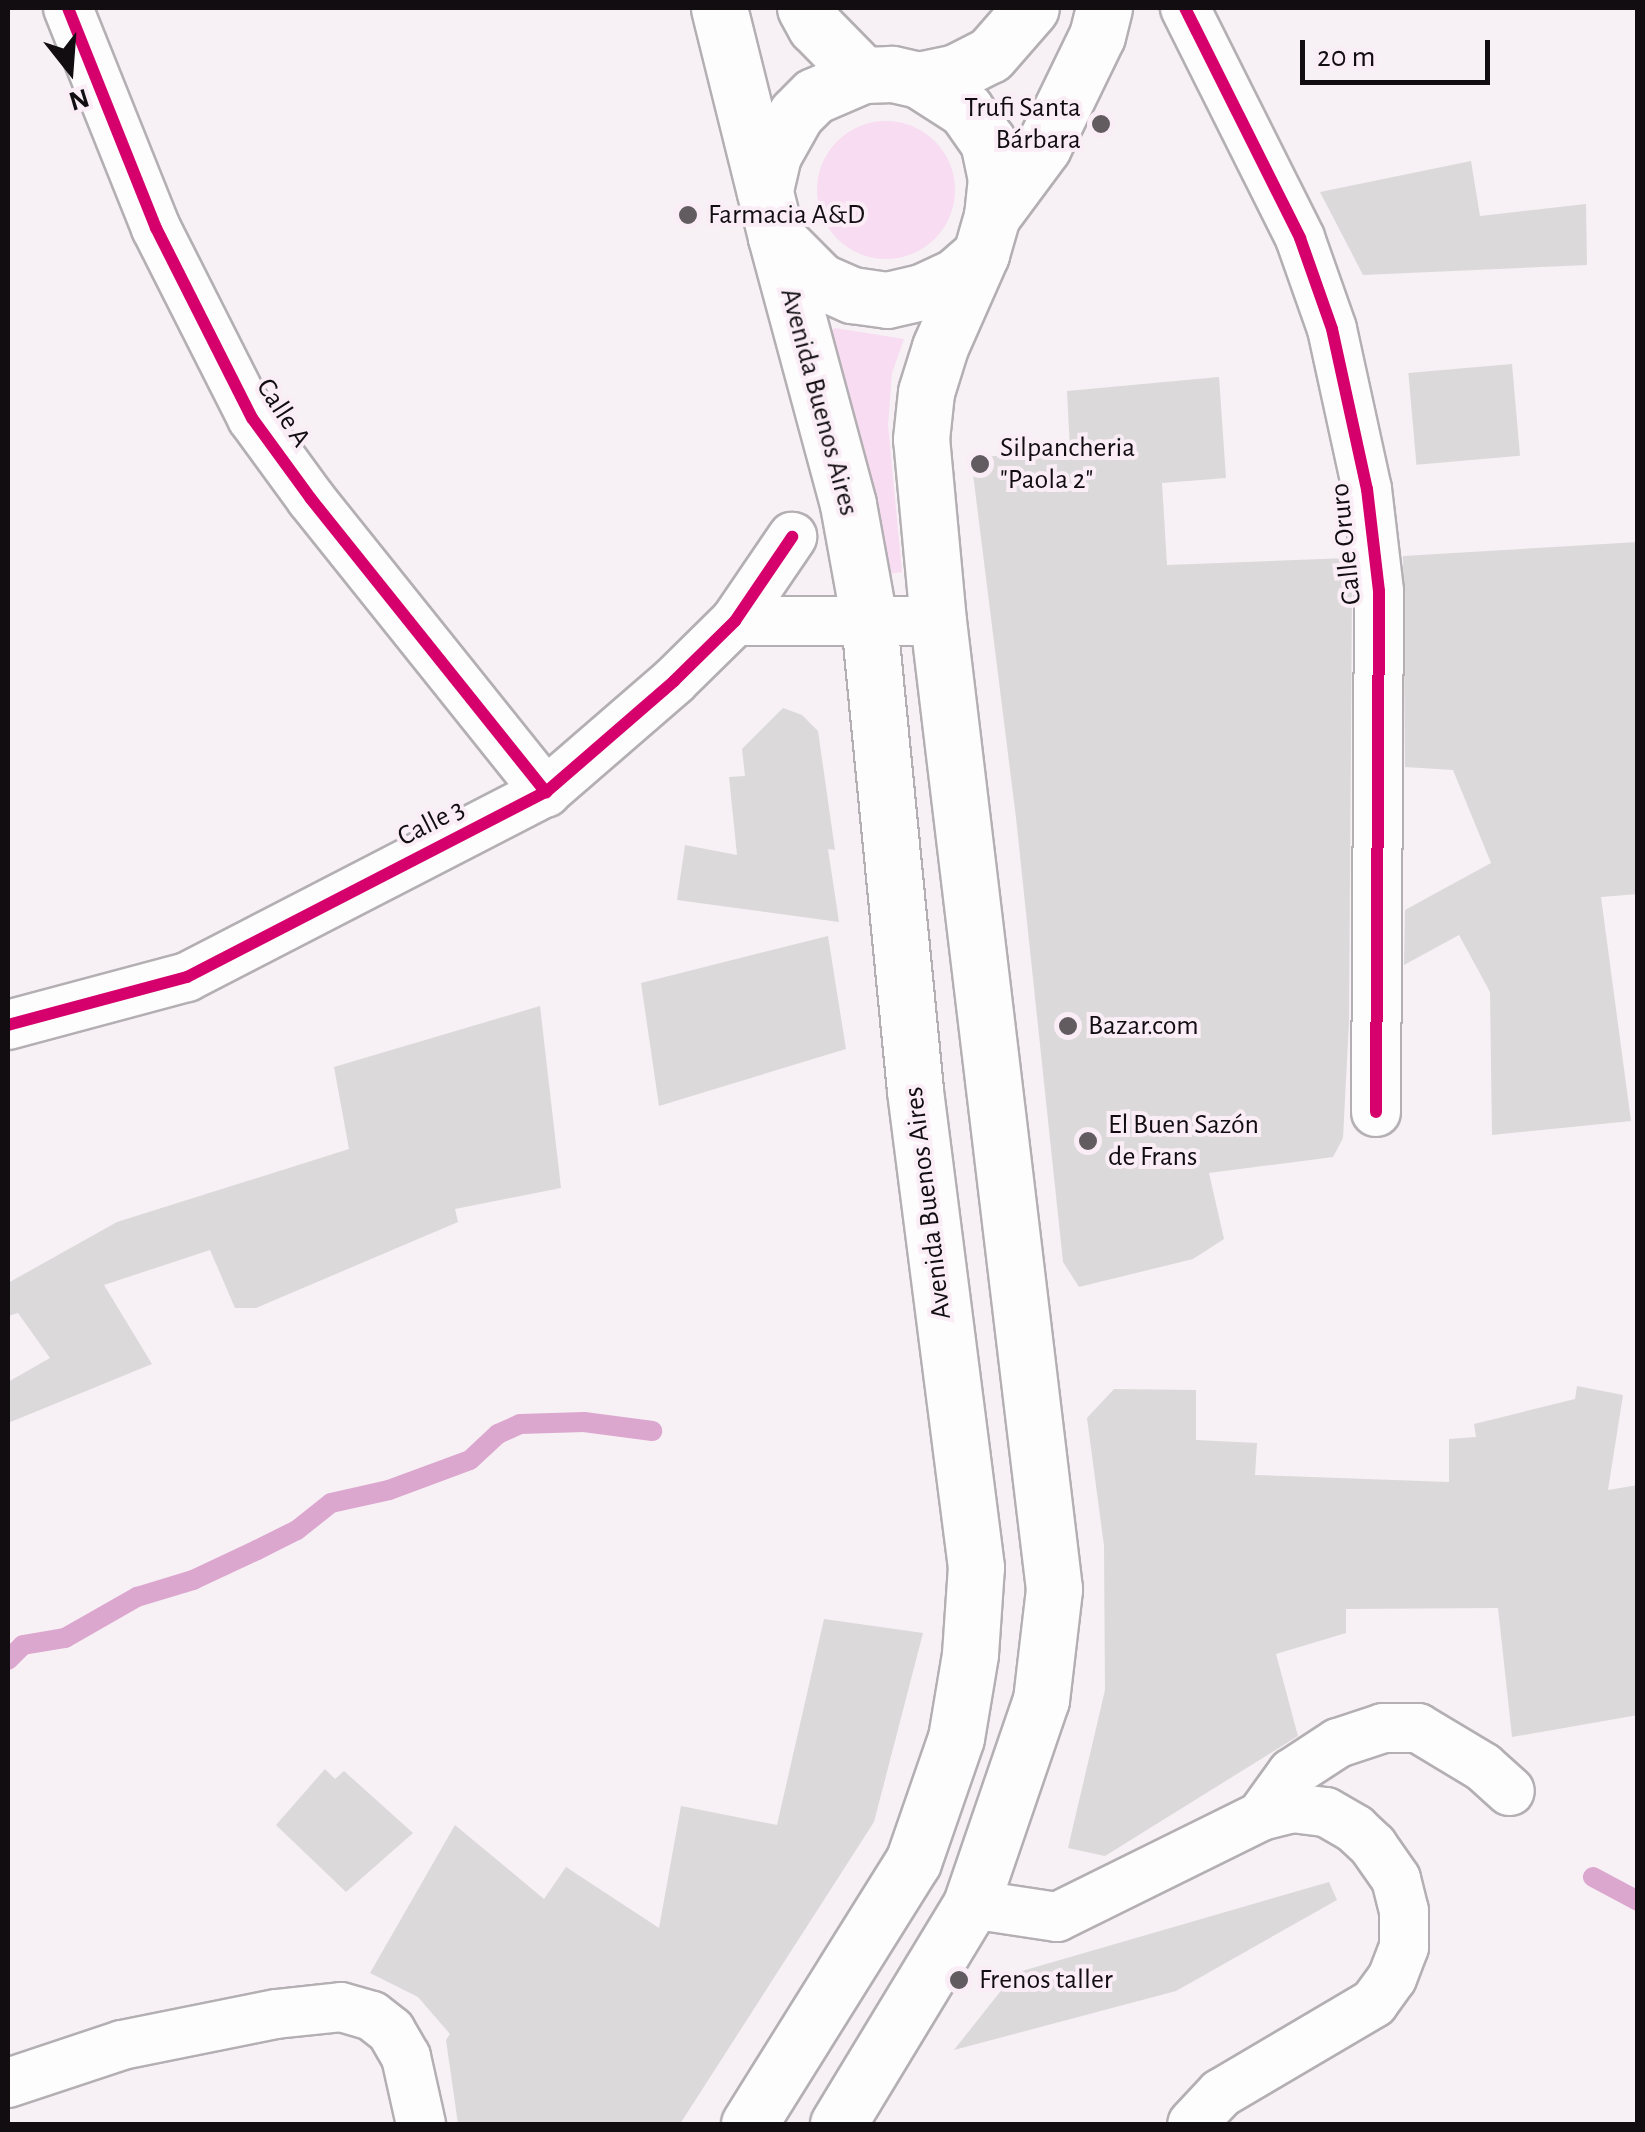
<!DOCTYPE html>
<meta charset="utf-8">
<style>
body{margin:0}
#map{position:relative;width:1645px;height:2132px;overflow:hidden;background:#f7f0f5;font-family:"Alegreya Sans",sans-serif}
div>[style]{position:absolute}
[style*='--x']{left:calc(var(--x)*1px);top:calc(var(--y)*1px);width:calc(var(--w)*1px);rotate:calc(var(--a)*1deg)}
.green>*{inset:0;background:#f8dcf1}
.round{border-radius:50%}
.stream>*{height:20px;margin:-10px;padding:0 10px;transform-origin:10px;border-radius:10px;background:#dca7cf}
.building>*{inset:0;background:#dbd9da;transform-origin:0 0}
.roads{filter:drop-shadow(2px 0 #b3afb2) drop-shadow(-2px 0 #b3afb2) drop-shadow(0 2px #b3afb2) drop-shadow(0 -2px #b3afb2)}
.street>*{height:48px;margin:-24px;padding:0 24px;transform-origin:24px;border-radius:24px;background:#fefdfe}
.secondary>*{height:55px;margin:-27.5px;padding:0 27.5px;transform-origin:27.5px;border-radius:27.5px;background:#fefdfe}
.primary>*{height:55px;margin:-27.5px;padding:0 27.5px;transform-origin:27.5px;border-radius:27.5px;background:#fefdfe}
.cycleway>*{height:12px;margin:-6px;padding:0 6px;transform-origin:6px;border-radius:6px;background:#d6006c}
.dots>*{width:28px;height:28px;translate:-50% -50%;box-sizing:border-box;border:5px solid #faedf6;border-radius:50%}
span{translate:-50% -50%;white-space:nowrap;text-align:center;line-height:1.15;-webkit-text-stroke:8px #faedf6;paint-order:stroke}
.poi-label{font-size:28px;color:#110d10}
.right{translate:-100% -50%;text-align:right}
.left{translate:0 -50%;text-align:left}
.street-label{font-size:28px;color:#110d10}
.frame{position:absolute;inset:0;border:10px solid #110d10;pointer-events:none}
.north{position:absolute;left:20px;top:20px;width:100px;height:100px;-webkit-text-stroke:8px #faedf6;paint-order:stroke;rotate:163deg;font-size:28px;font-weight:700;line-height:40px;text-align:center;color:#110d10}
.north::after{content:'';display:block;margin:auto;width:35px;height:45px;background:#110d10;clip-path:polygon(50% 0,100% 100%,50% 72%,0 100%)}
.scale{position:absolute;left:1300px;top:40px;width:190px;height:45px;box-sizing:border-box;border:5px solid #110d10;border-top:0;padding-left:12px;font-size:30px;line-height:35px;white-space:nowrap;color:#110d10;-webkit-text-stroke:8px #faedf6;paint-order:stroke}
</style>
<div id="map">
<div class="green">
<div class="round" style="left:817px;top:121px;width:138px;height:138px"></div>
<div style="clip-path:polygon(835px 328px,904px 339px,892px 373px,888px 425px,902px 572px,888px 574px,831px 331px)"></div>
</div>
<div class="stream">
<div style="--x:8;--y:1660;--w:21;--a:-45"></div>
<div style="--x:23;--y:1645;--w:43;--a:-9.5"></div>
<div style="--x:65;--y:1638;--w:83;--a:-29.7"></div>
<div style="--x:137;--y:1597;--w:59;--a:-16.9"></div>
<div style="--x:193;--y:1580;--w:71;--a:-25.1"></div>
<div style="--x:257;--y:1550;--w:45;--a:-26.6"></div>
<div style="--x:297;--y:1530;--w:43;--a:-38.5"></div>
<div style="--x:331;--y:1503;--w:59;--a:-12.6"></div>
<div style="--x:389;--y:1490;--w:86;--a:-20.3"></div>
<div style="--x:470;--y:1460;--w:38;--a:-43"></div>
<div style="--x:498;--y:1434;--w:24;--a:-24"></div>
<div style="--x:520;--y:1424;--w:64;--a:-1.8"></div>
<div style="--x:584;--y:1422;--w:69;--a:7.5"></div>
<div style="--x:1593;--y:1877;--w:51;--a:28.1"></div>
</div>
<div class="building">
<div style="clip-path:polygon(1471px 161px,1480px 216px,1586px 204px,1587px 265px,1363px 275px,1320px 192px)"></div>
<div style="left:1512px;top:364px;width:92px;height:104px;rotate:85deg"></div>
<div style="clip-path:polygon(1219px 377px,1226px 478px,1162px 483px,1167px 565px,1347px 558px,1352px 593px,1349px 1022px,1343px 1138px,1333px 1157px,1209px 1173px,1224px 1239px,1193px 1259px,1079px 1287px,1063px 1262px,1016px 818px,971px 458px,1070px 450px,1067px 391px)"></div>
<div style="clip-path:polygon(1638px 542px,1638px 894px,1601px 897px,1631px 1121px,1492px 1135px,1490px 992px,1459px 935px,1404px 965px,1405px 910px,1491px 863px,1453px 770px,1405px 767px,1403px 556px)"></div>
<div style="clip-path:polygon(783px 708px,802px 715px,818px 731px,835px 850px,828px 849px,839px 922px,677px 900px,685px 845px,737px 855px,729px 777px,745px 776px,742px 749px)"></div>
<div style="clip-path:polygon(828px 936px,846px 1049px,659px 1106px,641px 983px)"></div>
<div style="clip-path:polygon(540px 1006px,561px 1188px,455px 1209px,458px 1222px,256px 1308px,235px 1308px,210px 1250px,104px 1285px,152px 1364px,8px 1423px,8px 1382px,50px 1358px,18px 1313px,8px 1316px,8px 1283px,117px 1222px,349px 1149px,334px 1067px)"></div>
<div style="clip-path:polygon(1577px 1386px,1623px 1395px,1608px 1490px,1638px 1485px,1638px 1715px,1512px 1737px,1498px 1608px,1346px 1609px,1346px 1633px,1276px 1654px,1298px 1736px,1105px 1856px,1068px 1848px,1105px 1690px,1104px 1546px,1087px 1418px,1114px 1389px,1196px 1390px,1196px 1440px,1257px 1443px,1255px 1475px,1449px 1482px,1449px 1439px,1476px 1437px,1474px 1424px,1575px 1399px)"></div>
<div style="clip-path:polygon(824px 1619px,923px 1633px,874px 1822px,680px 2124px,458px 2124px,446px 2040px,450px 2034px,418px 1997px,370px 1973px,455px 1825px,544px 1899px,566px 1867px,659px 1928px,681px 1806px,777px 1825px)"></div>
<div style="clip-path:polygon(325px 1769px,335px 1779px,344px 1771px,413px 1833px,346px 1892px,276px 1825px)"></div>
<div style="clip-path:polygon(1329px 1882px,1337px 1900px,1176px 1991px,954px 2050px,1015px 1973px)"></div>
</div>
<div class="roads">
<div class="street">
<div style="--x:68;--y:8;--w:237;--a:68.2"></div>
<div style="--x:156;--y:228;--w:213;--a:63.2"></div>
<div style="--x:252;--y:418;--w:100;--a:53.9"></div>
<div style="--x:311;--y:499;--w:376;--a:51.3"></div>
<div style="--x:1185;--y:8;--w:257;--a:63.4"></div>
<div style="--x:1300;--y:238;--w:96;--a:70.6"></div>
<div style="--x:1332;--y:329;--w:164;--a:77.7"></div>
<div style="--x:1367;--y:489;--w:103;--a:83.3"></div>
<div style="--x:1379;--y:591;--w:521;--a:90.33"></div>
<div style="--x:735;--y:621;--w:203;--a:0"></div>
<div style="--x:8;--y:1025;--w:185;--a:-15"></div>
<div style="--x:187;--y:977;--w:404;--a:-27.3"></div>
<div style="--x:546;--y:792;--w:169;--a:-40.9"></div>
<div style="--x:674;--y:681;--w:86;--a:-44.5"></div>
<div style="--x:735;--y:621;--w:102;--a:-55.8"></div>
<div style="--x:1261;--y:1816;--w:53;--a:-54.2"></div>
<div style="--x:1292;--y:1773;--w:55;--a:-33.1"></div>
<div style="--x:1338;--y:1743;--w:47;--a:-18.4"></div>
<div style="--x:1383;--y:1728;--w:35;--a:0"></div>
<div style="--x:1418;--y:1728;--w:76;--a:31"></div>
<div style="--x:1483;--y:1767;--w:36;--a:42"></div>
<div style="--x:971;--y:1904;--w:87;--a:8.6"></div>
<div style="--x:1057;--y:1917;--w:228;--a:-26.3"></div>
<div style="--x:1261;--y:1816;--w:32;--a:-14"></div>
<div style="--x:1292;--y:1808;--w:34;--a:7"></div>
<div style="--x:1326;--y:1812;--w:34;--a:30"></div>
<div style="--x:1355;--y:1829;--w:25;--a:43"></div>
<div style="--x:1373;--y:1846;--w:40;--a:55.1"></div>
<div style="--x:1396;--y:1879;--w:33;--a:76"></div>
<div style="--x:1404;--y:1911;--w:36;--a:90"></div>
<div style="--x:1404;--y:1947;--w:33;--a:111"></div>
<div style="--x:1392;--y:1978;--w:31;--a:126"></div>
<div style="--x:1374;--y:2003;--w:178;--a:149.5"></div>
<div style="--x:1221;--y:2093;--w:42;--a:133.1"></div>
<div style="--x:8;--y:2083;--w:120;--a:-18.4"></div>
<div style="--x:122;--y:2045;--w:157;--a:-11.4"></div>
<div style="--x:276;--y:2014;--w:65;--a:-6.1"></div>
<div style="--x:341;--y:2007;--w:32;--a:16"></div>
<div style="--x:372;--y:2016;--w:24;--a:38"></div>
<div style="--x:391;--y:2031;--w:30;--a:60"></div>
<div style="--x:406;--y:2057;--w:69;--a:77.4"></div>
</div>
<div class="secondary">
<div style="--x:749;--y:2124;--w:309;--a:-58"></div>
<div style="--x:913;--y:1862;--w:131;--a:-70.9"></div>
<div style="--x:956;--y:1738;--w:85;--a:-80.5"></div>
<div style="--x:970;--y:1654;--w:87;--a:-86.1"></div>
<div style="--x:976;--y:1567;--w:481;--a:-97.3"></div>
<div style="--x:915;--y:1090;--w:472;--a:-95.6"></div>
<div style="--x:869;--y:620;--w:118;--a:-100.3"></div>
<div style="--x:848;--y:504;--w:277;--a:-105.1"></div>
<div style="--x:838;--y:2124;--w:257;--a:-58.8"></div>
<div style="--x:971;--y:1904;--w:216;--a:-71.1"></div>
<div style="--x:1041;--y:1700;--w:112;--a:-83.3"></div>
<div style="--x:1054;--y:1589;--w:975;--a:-96.83"></div>
<div style="--x:938;--y:621;--w:183;--a:-95.3"></div>
<div style="--x:921;--y:439;--w:47;--a:-83.9"></div>
<div style="--x:926;--y:392;--w:47;--a:-72.7"></div>
<div style="--x:940;--y:347;--w:102;--a:-66.2"></div>
</div>
<div class="primary">
<div style="--x:719;--y:8;--w:236;--a:76"></div>
<div style="--x:776;--y:237;--w:62;--a:45"></div>
<div style="--x:820;--y:281;--w:35;--a:24"></div>
<div style="--x:852;--y:295;--w:35;--a:8"></div>
<div style="--x:887;--y:300;--w:36;--a:-13"></div>
<div style="--x:922;--y:292;--w:38;--a:-25"></div>
<div style="--x:956;--y:276;--w:33;--a:-41"></div>
<div style="--x:981;--y:254;--w:40;--a:-74"></div>
<div style="--x:992;--y:216;--w:37;--a:-84"></div>
<div style="--x:996;--y:179;--w:38;--a:-102"></div>
<div style="--x:988;--y:142;--w:39;--a:-125"></div>
<div style="--x:966;--y:110;--w:56;--a:-147.4"></div>
<div style="--x:919;--y:80;--w:28;--a:-167"></div>
<div style="--x:892;--y:74;--w:29;--a:178"></div>
<div style="--x:863;--y:75;--w:53;--a:156.8"></div>
<div style="--x:814;--y:96;--w:25;--a:135"></div>
<div style="--x:796;--y:114;--w:47;--a:119.3"></div>
<div style="--x:773;--y:155;--w:37;--a:103"></div>
<div style="--x:805;--y:8;--w:21;--a:61"></div>
<div style="--x:815;--y:26;--w:69;--a:45.6"></div>
<div style="--x:919;--y:80;--w:38;--a:-12"></div>
<div style="--x:956;--y:72;--w:38;--a:-27"></div>
<div style="--x:990;--y:55;--w:62;--a:-48.9"></div>
<div style="--x:992;--y:216;--w:86;--a:-53.5"></div>
<div style="--x:1043;--y:147;--w:123;--a:-64.1"></div>
<div style="--x:1097;--y:36;--w:29;--a:-76"></div>
</div>
</div>
<div class="cycleway">
<div style="--x:68;--y:8;--w:237;--a:68.2"></div>
<div style="--x:156;--y:228;--w:213;--a:63.2"></div>
<div style="--x:252;--y:418;--w:100;--a:53.9"></div>
<div style="--x:311;--y:499;--w:376;--a:51.3"></div>
<div style="--x:1185;--y:8;--w:257;--a:63.4"></div>
<div style="--x:1300;--y:238;--w:96;--a:70.6"></div>
<div style="--x:1332;--y:329;--w:164;--a:77.7"></div>
<div style="--x:1367;--y:489;--w:103;--a:83.3"></div>
<div style="--x:1379;--y:591;--w:521;--a:90.33"></div>
<div style="--x:8;--y:1025;--w:185;--a:-15"></div>
<div style="--x:187;--y:977;--w:404;--a:-27.3"></div>
<div style="--x:546;--y:792;--w:169;--a:-40.9"></div>
<div style="--x:674;--y:681;--w:86;--a:-44.5"></div>
<div style="--x:735;--y:621;--w:102;--a:-55.8"></div>
</div>
<div class="dots">
<div style="left:1101px;top:124px;background:#625c60"></div>
<div style="left:688px;top:215px;background:#625c60"></div>
<div style="left:980px;top:464px;background:#625c60"></div>
<div style="left:1068px;top:1026px;background:#625c60"></div>
<div style="left:1088px;top:1141px;background:#625c60"></div>
<div style="left:959px;top:1980px;background:#625c60"></div>
</div>
<div class="poi-label">
<span class="right" style="left:1081px;top:124px">Trufi Santa<br>Bárbara</span>
<span class="left" style="left:708px;top:215px">Farmacia A&amp;D</span>
<span class="left" style="left:1000px;top:464px">Silpancheria<br>"Paola 2"</span>
<span class="left" style="left:1088px;top:1026px">Bazar.com</span>
<span class="left" style="left:1108px;top:1141px">El Buen Sazón<br>de Frans</span>
<span class="left" style="left:979px;top:1980px">Frenos taller</span>
</div>
<div class="street-label">
<span style="left:819px;top:402px;rotate:75deg">Avenida Buenos Aires</span>
<span style="left:283px;top:413px;rotate:57deg">Calle A</span>
<span style="left:1346px;top:544px;rotate:-96deg">Calle Oruro</span>
<span style="left:431px;top:823px;rotate:-27deg">Calle 3</span>
<span style="left:928px;top:1203px;rotate:-97deg">Avenida Buenos Aires</span>
</div>
<div class="frame"></div>
<div class="north">N</div>
<div class="scale">20 m</div>
</div>
